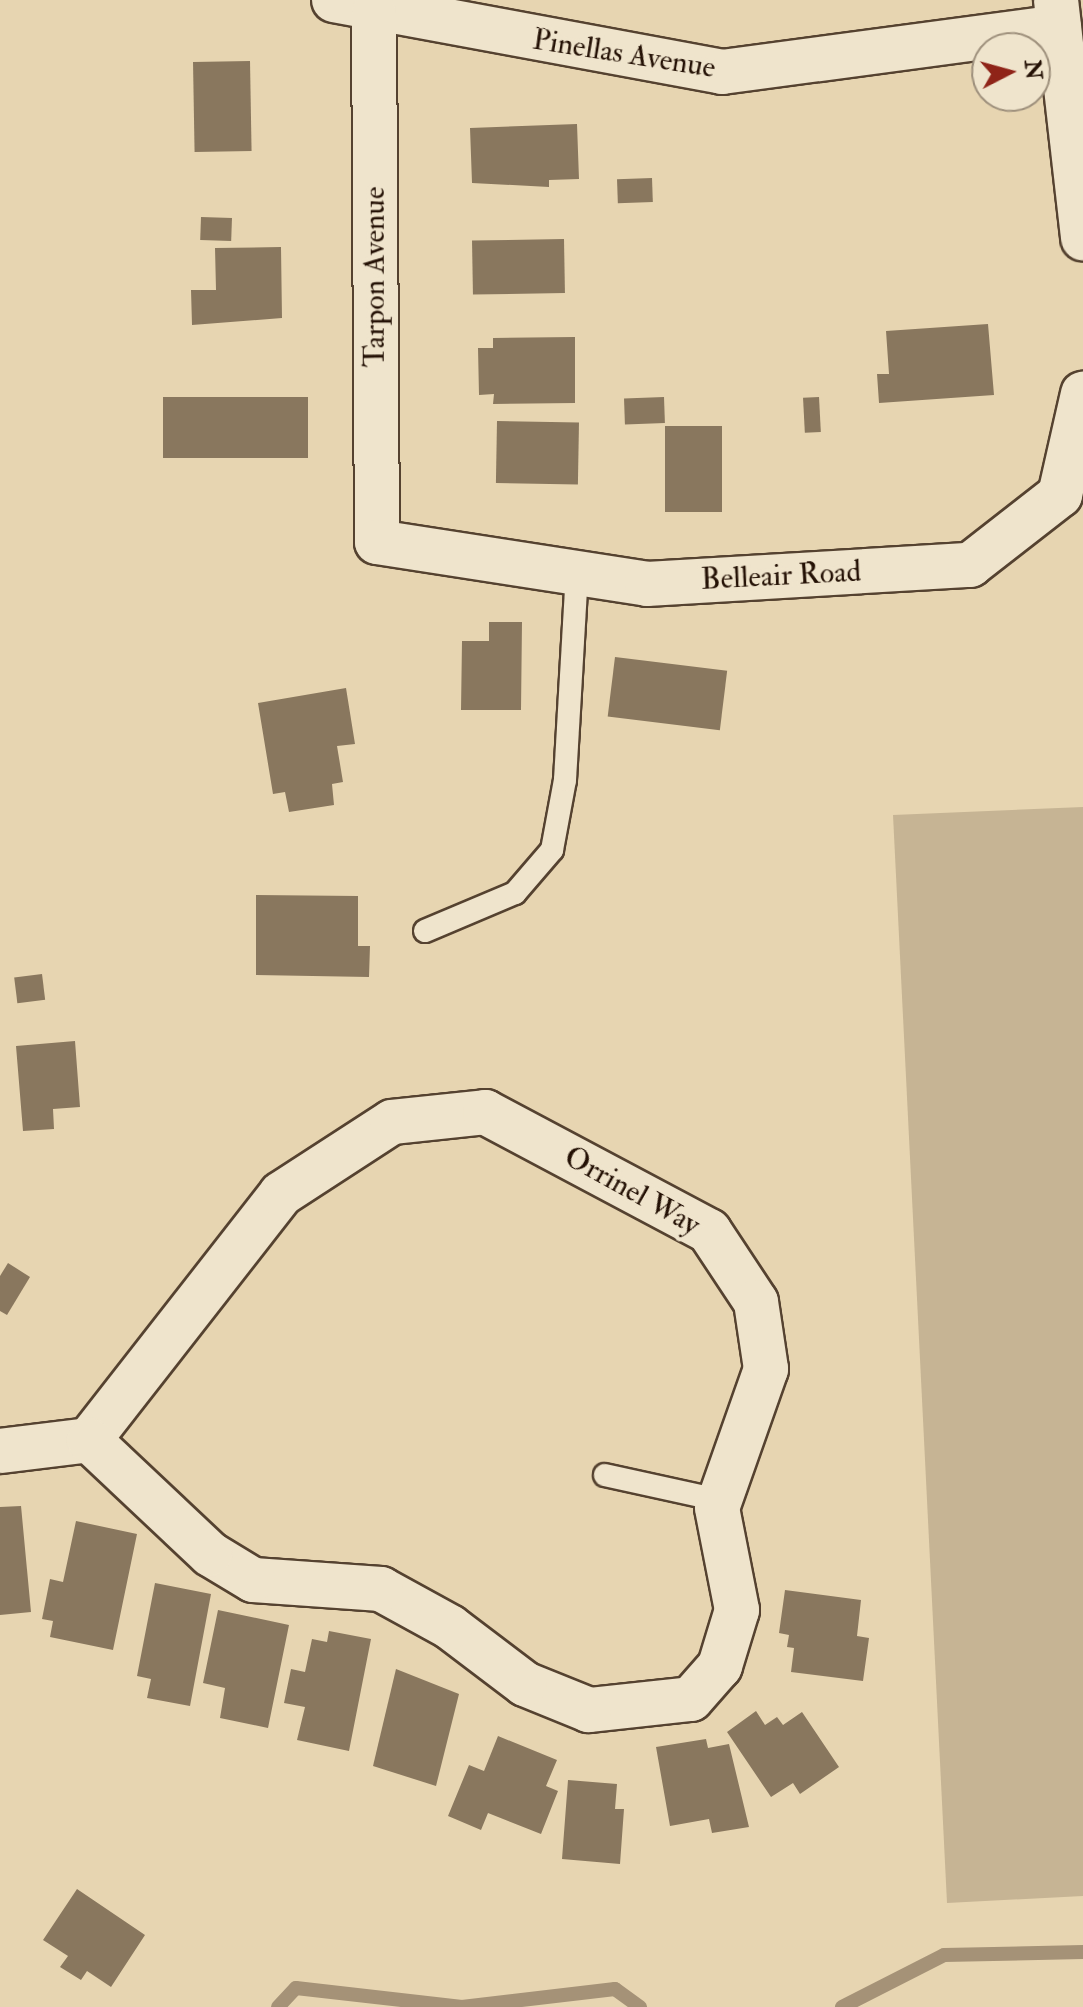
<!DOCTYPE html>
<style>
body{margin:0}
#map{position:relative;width:1083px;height:2007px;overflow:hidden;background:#e7d5b1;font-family:"IM FELL Double Pica",serif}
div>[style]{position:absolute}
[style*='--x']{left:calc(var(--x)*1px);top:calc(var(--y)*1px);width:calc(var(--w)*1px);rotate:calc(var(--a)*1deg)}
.green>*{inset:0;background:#c6b494}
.stream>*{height:14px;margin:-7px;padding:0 7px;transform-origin:7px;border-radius:7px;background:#a59277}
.building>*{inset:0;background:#89775e;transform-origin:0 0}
.roads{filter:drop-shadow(2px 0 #554230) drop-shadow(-2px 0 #554230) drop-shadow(0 2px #554230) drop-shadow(0 -2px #554230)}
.service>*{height:22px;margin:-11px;padding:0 11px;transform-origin:11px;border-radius:11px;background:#efe4cc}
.minor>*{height:44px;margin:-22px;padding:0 22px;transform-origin:22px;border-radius:22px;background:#efe4cc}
span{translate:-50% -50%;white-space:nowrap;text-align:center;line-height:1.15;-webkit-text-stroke:8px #efe4cc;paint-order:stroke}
.street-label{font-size:30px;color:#241105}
.north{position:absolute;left:971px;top:32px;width:80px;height:80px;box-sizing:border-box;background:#efe4cc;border:2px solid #9e907c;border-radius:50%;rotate:84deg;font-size:22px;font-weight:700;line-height:32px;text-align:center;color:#241105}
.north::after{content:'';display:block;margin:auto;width:28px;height:36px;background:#8f2418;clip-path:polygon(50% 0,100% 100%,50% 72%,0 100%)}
</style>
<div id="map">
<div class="green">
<div style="clip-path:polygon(1083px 807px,1083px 1896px,947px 1903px,893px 815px)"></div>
</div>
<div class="stream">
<div style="--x:278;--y:2007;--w:26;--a:-47"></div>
<div style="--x:296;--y:1988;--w:167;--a:6.5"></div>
<div style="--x:462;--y:2007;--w:154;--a:-6.7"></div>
<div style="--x:615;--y:1989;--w:31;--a:36"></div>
<div style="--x:842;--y:2007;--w:114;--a:-27"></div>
<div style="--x:944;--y:1955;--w:139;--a:-1.2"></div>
</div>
<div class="building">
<div style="left:250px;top:61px;width:90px;height:57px;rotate:89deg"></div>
<div style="clip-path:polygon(577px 124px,579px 179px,549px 180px,549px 187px,472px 183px,470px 128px)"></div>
<div style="left:652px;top:178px;width:24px;height:35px;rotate:88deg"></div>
<div style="left:201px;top:217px;width:31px;height:23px;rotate:2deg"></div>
<div style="left:564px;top:239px;width:54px;height:92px;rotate:89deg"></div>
<div style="clip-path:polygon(281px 247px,282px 318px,192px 325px,191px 290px,216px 290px,215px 248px)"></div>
<div style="clip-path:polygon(988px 324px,994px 395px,879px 403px,877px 374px,889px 374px,886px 331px)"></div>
<div style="clip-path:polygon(575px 337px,575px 403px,493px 404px,494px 394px,479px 395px,478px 348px,493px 348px,493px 338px)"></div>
<div style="left:163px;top:397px;width:145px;height:61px"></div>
<div style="left:664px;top:397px;width:26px;height:40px;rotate:88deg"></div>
<div style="left:819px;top:397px;width:35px;height:16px;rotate:87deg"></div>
<div style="left:497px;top:421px;width:82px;height:62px;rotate:1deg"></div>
<div style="left:665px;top:426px;width:57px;height:86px"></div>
<div style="clip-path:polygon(489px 622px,522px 622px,521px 710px,461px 710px,462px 641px,489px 641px)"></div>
<div style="left:615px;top:657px;width:113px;height:60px;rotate:7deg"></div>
<div style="clip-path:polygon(346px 688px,355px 744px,337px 746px,343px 782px,332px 784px,334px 805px,289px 812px,285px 792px,273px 794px,258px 703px)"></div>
<div style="clip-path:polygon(256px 895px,358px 896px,358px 946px,370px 946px,369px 977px,256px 975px)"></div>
<div style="left:42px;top:974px;width:26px;height:28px;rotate:83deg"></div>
<div style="clip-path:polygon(75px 1041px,80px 1107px,53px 1109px,54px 1129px,23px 1131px,16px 1046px)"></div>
<div style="clip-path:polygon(8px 1263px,30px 1277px,7px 1315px,0 1311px,0 1276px)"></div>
<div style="clip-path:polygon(21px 1506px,31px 1612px,0 1615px,0 1507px)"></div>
<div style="clip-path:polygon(76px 1521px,137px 1534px,113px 1650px,50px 1637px,53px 1621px,42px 1619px,50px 1579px,63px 1582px)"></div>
<div style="clip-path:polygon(155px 1583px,211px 1594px,190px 1706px,147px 1698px,151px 1679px,137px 1676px)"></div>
<div style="clip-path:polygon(785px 1590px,861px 1600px,857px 1636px,869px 1638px,863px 1681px,791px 1672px,794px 1648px,787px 1647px,789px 1635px,779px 1633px)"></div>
<div style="clip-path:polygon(218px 1610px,289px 1625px,268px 1728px,220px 1718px,225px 1688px,203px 1683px)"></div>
<div style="clip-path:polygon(329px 1631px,371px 1639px,349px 1751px,297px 1740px,305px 1707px,284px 1703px,291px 1669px,305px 1672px,312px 1639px,327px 1642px)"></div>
<div style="clip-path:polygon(396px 1669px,459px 1694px,436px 1786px,373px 1766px)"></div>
<div style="clip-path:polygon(756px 1711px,765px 1725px,777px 1717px,783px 1725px,802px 1712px,839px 1767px,800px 1794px,793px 1783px,771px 1797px,727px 1732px)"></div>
<div style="clip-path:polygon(498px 1736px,557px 1760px,546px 1786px,558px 1791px,541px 1834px,488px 1813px,481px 1830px,448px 1816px,469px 1765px,484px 1771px)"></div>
<div style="clip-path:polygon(706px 1739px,708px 1748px,729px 1744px,749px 1827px,712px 1833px,709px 1819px,670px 1826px,656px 1747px)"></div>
<div style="clip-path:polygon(568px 1780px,617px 1784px,615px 1809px,624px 1809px,620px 1864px,562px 1859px)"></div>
<div style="clip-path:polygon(77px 1889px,145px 1935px,111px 1987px,87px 1971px,81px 1980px,60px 1967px,68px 1956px,43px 1940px)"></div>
</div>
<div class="roads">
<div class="service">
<div style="--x:425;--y:931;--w:98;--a:-22.9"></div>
<div style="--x:515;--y:893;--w:57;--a:-49.3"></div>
<div style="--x:552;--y:850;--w:71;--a:-79.5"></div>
<div style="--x:565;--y:780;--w:208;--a:-86.7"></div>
<div style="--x:605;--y:1475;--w:117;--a:12.4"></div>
</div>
<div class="minor">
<div style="--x:334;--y:0;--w:395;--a:10.5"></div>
<div style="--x:722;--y:72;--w:340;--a:-7.6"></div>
<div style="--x:1056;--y:0;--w:240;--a:83.5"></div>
<div style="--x:374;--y:13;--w:529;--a:89.68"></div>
<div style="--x:377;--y:542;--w:273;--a:8.8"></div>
<div style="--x:647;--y:584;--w:324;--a:-3.4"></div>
<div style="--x:970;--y:565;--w:114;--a:-37.9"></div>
<div style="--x:1060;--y:495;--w:104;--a:-77.2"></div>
<div style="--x:0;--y:1451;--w:90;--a:-7"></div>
<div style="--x:89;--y:1440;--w:312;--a:-52"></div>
<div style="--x:281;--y:1194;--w:132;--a:-33"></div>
<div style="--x:392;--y:1122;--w:94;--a:-6.1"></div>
<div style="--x:485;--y:1112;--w:254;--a:28"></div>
<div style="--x:709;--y:1231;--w:85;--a:56.5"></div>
<div style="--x:756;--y:1302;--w:68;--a:81.5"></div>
<div style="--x:766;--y:1369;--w:147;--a:109.4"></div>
<div style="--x:717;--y:1508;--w:104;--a:78.9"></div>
<div style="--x:737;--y:1610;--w:59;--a:106.9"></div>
<div style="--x:720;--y:1666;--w:44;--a:131.3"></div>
<div style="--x:691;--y:1699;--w:103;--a:173.8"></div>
<div style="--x:589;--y:1710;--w:69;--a:-157.9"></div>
<div style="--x:525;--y:1684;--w:94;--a:-142.8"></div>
<div style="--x:450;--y:1627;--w:79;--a:-151.2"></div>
<div style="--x:381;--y:1589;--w:128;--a:-176"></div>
<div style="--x:253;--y:1580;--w:50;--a:-148.8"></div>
<div style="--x:210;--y:1554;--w:166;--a:-136.7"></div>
</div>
</div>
<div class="street-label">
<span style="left:624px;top:54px;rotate:9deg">Pinellas Avenue</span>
<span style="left:375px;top:277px;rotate:-90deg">Tarpon Avenue</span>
<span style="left:781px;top:576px;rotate:-3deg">Belleair Road</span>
<span style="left:632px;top:1191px;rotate:29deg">Orrinel Way</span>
</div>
<div class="north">N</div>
</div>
